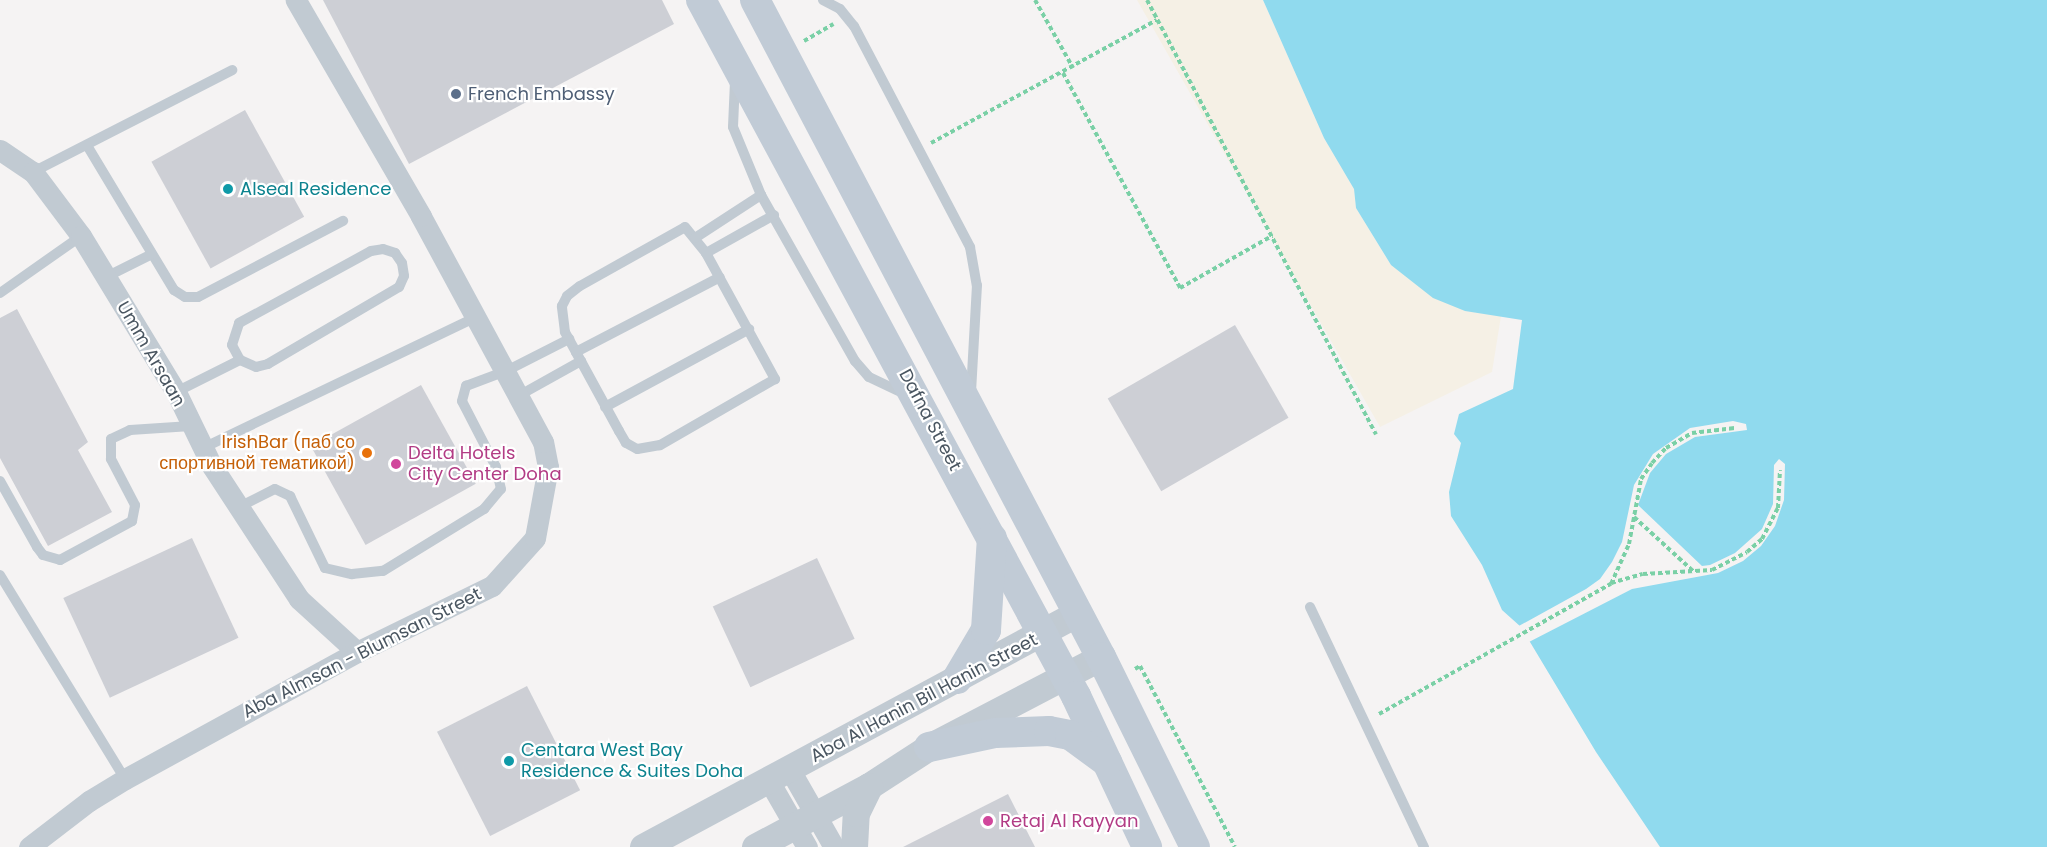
<!DOCTYPE html>
<meta charset="utf-8">
<style>
body{margin:0}
#map{position:relative;width:2047px;height:847px;overflow:hidden;background:#f5f3f3;font-family:Poppins,sans-serif}
div>[style]{position:absolute}
[style*='--x']{left:calc(var(--x)*1px);top:calc(var(--y)*1px);width:calc(var(--w)*1px);rotate:calc(var(--a)*1deg)}
.sand>*{inset:0;background:#f5f0e5}
.water>*{inset:0;background:#90daee}
.pier>*{inset:0;background:#f5f3f3}
.building>*{inset:0;background:#cdcfd5;transform-origin:0 0}
.path>*{height:4px;margin-top:-2px;transform-origin:0;background:repeating-linear-gradient(90deg,#7ad0a6 0 4.5px,transparent 0 7.5px)}
.service>*{height:10px;margin:-5px;padding:0 5px;transform-origin:5px;border-radius:5px;background:#c1cad2}
.minor>*{height:21px;margin:-10.5px;padding:0 10.5px;transform-origin:10.5px;border-radius:10.5px;background:#c1cad2}
.tertiary>*{height:27px;margin:-13.5px;padding:0 13.5px;transform-origin:13.5px;border-radius:13.5px;background:#c1cad2}
.secondary>*{height:30px;margin:-15px;padding:0 15px;transform-origin:15px;border-radius:15px;background:#c1cbd6}
.dots>*{width:16px;height:16px;translate:-50% -50%;box-sizing:border-box;border:3px solid #fff;border-radius:50%}
span{translate:-50% -50%;white-space:nowrap;text-align:center;line-height:1.15;-webkit-text-stroke:4.5px #fff;paint-order:stroke}
.service-label{font-size:18px;color:#4e5e75}
.left{translate:0 -50%;text-align:left}
.culture-label{font-size:18px;color:#0d838f}
.street-label{font-size:18px;color:#4a5661}
.food-label{font-size:18px;color:#c56008}
.right{translate:-100% -50%;text-align:right}
.hotel-label{font-size:18px;color:#b23c85}
</style>
<div id="map">
<div class="sand">
<div style="clip-path:polygon(1137px 0,1263px 0,1324px 138px,1354px 189px,1356px 208px,1391px 265px,1465px 311px,1501px 316px,1492px 372px,1380px 427px)"></div>
</div>
<div class="water">
<div style="clip-path:polygon(1263px 0,2047px 0,2047px 847px,1660px 847px,1596px 752px,1521px 627px,1502px 610px,1482px 565px,1451px 516px,1449px 492px,1461px 443px,1454px 434px,1459px 414px,1513px 389px,1522px 320px,1465px 311px,1433px 298px,1391px 265px,1356px 208px,1354px 189px,1324px 138px)"></div>
</div>
<div class="pier">
<div style="clip-path:polygon(1733px 421px,1746px 424px,1747px 430px,1695px 437px,1666px 454px,1650px 473px,1638px 505px,1702px 566px,1710px 565px,1735px 553px,1762px 529px,1773px 504px,1774px 465px,1779px 459px,1785px 464px,1784px 500px,1775px 526px,1761px 546px,1743px 561px,1718px 573px,1632px 589px,1527px 643px,1517px 627px,1586px 589px,1600px 579px,1612px 562px,1622px 542px,1634px 485px,1653px 454px,1690px 428px)"></div>
</div>
<div class="building">
<div style="clip-path:polygon(323px 0,662px 0,674px 24px,409px 164px)"></div>
<div style="left:245px;top:110px;width:122px;height:107px;rotate:61deg"></div>
<div style="clip-path:polygon(17px 309px,88px 442px,78px 450px,112px 512px,48px 546px,0 458px,0 318px)"></div>
<div style="left:1235px;top:325px;width:107px;height:147px;rotate:60deg"></div>
<div style="left:421px;top:385px;width:113px;height:126px;rotate:61deg"></div>
<div style="left:192px;top:538px;width:110px;height:142px;rotate:65deg"></div>
<div style="left:817px;top:558px;width:89px;height:115px;rotate:65deg"></div>
<div style="left:527px;top:686px;width:117px;height:101px;rotate:63deg"></div>
<div style="clip-path:polygon(1008px 794px,1035px 847px,903px 847px)"></div>
</div>
<div class="path">
<div style="--x:1035;--y:0;--w:78;--a:60.8"></div>
<div style="--x:1147;--y:0;--w:491;--a:62.2"></div>
<div style="--x:804;--y:41;--w:34;--a:-30"></div>
<div style="--x:1063;--y:73;--w:245;--a:61.4"></div>
<div style="--x:1180;--y:288;--w:106;--a:-29.5"></div>
<div style="--x:931;--y:143;--w:257;--a:-28.6"></div>
<div style="--x:1634;--y:517;--w:80;--a:42.5"></div>
<div style="--x:1611;--y:583;--w:33;--a:-16"></div>
<div style="--x:1643;--y:574;--w:69;--a:-3.3"></div>
<div style="--x:1712;--y:570;--w:39;--a:-27"></div>
<div style="--x:1747;--y:552;--w:20;--a:-41"></div>
<div style="--x:1762;--y:539;--w:35;--a:-63"></div>
<div style="--x:1778;--y:508;--w:38;--a:-87"></div>
<div style="--x:1135;--y:669;--w:6;--a:-31"></div>
<div style="--x:1140;--y:666;--w:204;--a:62.3"></div>
<div style="--x:1379;--y:714;--w:266;--a:-29.3"></div>
<div style="--x:1611;--y:584;--w:44;--a:-65.8"></div>
<div style="--x:1629;--y:544;--w:66;--a:-79.5"></div>
<div style="--x:1641;--y:479;--w:19;--a:-55"></div>
<div style="--x:1652;--y:463;--w:21;--a:-47"></div>
<div style="--x:1666;--y:448;--w:30;--a:-30"></div>
<div style="--x:1692;--y:433;--w:43;--a:-6.6"></div>
</div>
<div class="service">
<div style="--x:823;--y:0;--w:19;--a:28"></div>
<div style="--x:840;--y:9;--w:22;--a:51"></div>
<div style="--x:854;--y:26;--w:250;--a:62.3"></div>
<div style="--x:970;--y:247;--w:39;--a:80"></div>
<div style="--x:977;--y:285;--w:109;--a:93.2"></div>
<div style="--x:735;--y:81;--w:46;--a:92.5"></div>
<div style="--x:733;--y:127;--w:74;--a:67.6"></div>
<div style="--x:761;--y:195;--w:191;--a:60.5"></div>
<div style="--x:855;--y:361;--w:21;--a:49"></div>
<div style="--x:869;--y:377;--w:42;--a:25.3"></div>
<div style="--x:88;--y:147;--w:167;--a:59"></div>
<div style="--x:174;--y:290;--w:13;--a:32"></div>
<div style="--x:185;--y:297;--w:13;--a:0"></div>
<div style="--x:198;--y:297;--w:164;--a:-27.7"></div>
<div style="--x:33;--y:172;--w:224;--a:-27.1"></div>
<div style="--x:685;--y:227;--w:33;--a:51"></div>
<div style="--x:706;--y:253;--w:144;--a:61.3"></div>
<div style="--x:775;--y:379;--w:133;--a:150.1"></div>
<div style="--x:660;--y:445;--w:23;--a:170"></div>
<div style="--x:637;--y:449;--w:13;--a:-151"></div>
<div style="--x:626;--y:443;--w:14;--a:-120"></div>
<div style="--x:619;--y:431;--w:90;--a:-118.6"></div>
<div style="--x:576;--y:352;--w:23;--a:-119"></div>
<div style="--x:565;--y:332;--w:26;--a:-97"></div>
<div style="--x:562;--y:306;--w:11;--a:-63"></div>
<div style="--x:567;--y:296;--w:16;--a:-38"></div>
<div style="--x:580;--y:286;--w:120;--a:-29.3"></div>
<div style="--x:695;--y:238;--w:79;--a:-33.1"></div>
<div style="--x:383;--y:249;--w:13;--a:18"></div>
<div style="--x:395;--y:253;--w:12;--a:55"></div>
<div style="--x:402;--y:263;--w:13;--a:81"></div>
<div style="--x:404;--y:276;--w:12;--a:114"></div>
<div style="--x:399;--y:287;--w:152;--a:149.6"></div>
<div style="--x:268;--y:364;--w:12;--a:166"></div>
<div style="--x:256;--y:367;--w:17;--a:-156"></div>
<div style="--x:240;--y:360;--w:17;--a:-118"></div>
<div style="--x:232;--y:345;--w:23;--a:-72"></div>
<div style="--x:239;--y:323;--w:150;--a:-28.6"></div>
<div style="--x:371;--y:251;--w:12;--a:-9"></div>
<div style="--x:706;--y:253;--w:78;--a:-29.2"></div>
<div style="--x:106;--y:277;--w:51;--a:-26.6"></div>
<div style="--x:0;--y:293;--w:99;--a:-35.1"></div>
<div style="--x:576;--y:352;--w:162;--a:-27.5"></div>
<div style="--x:176;--y:392;--w:72;--a:-26.6"></div>
<div style="--x:520;--y:395;--w:70;--a:-29.1"></div>
<div style="--x:605;--y:407;--w:164;--a:-28.4"></div>
<div style="--x:203;--y:448;--w:303;--a:-25.6"></div>
<div style="--x:0;--y:481;--w:76;--a:60.7"></div>
<div style="--x:37;--y:547;--w:10;--a:53"></div>
<div style="--x:43;--y:555;--w:18;--a:16"></div>
<div style="--x:60;--y:560;--w:82;--a:-28.4"></div>
<div style="--x:132;--y:521;--w:16;--a:-79"></div>
<div style="--x:135;--y:505;--w:52;--a:-117.6"></div>
<div style="--x:111;--y:459;--w:20;--a:-90"></div>
<div style="--x:111;--y:439;--w:21;--a:-25"></div>
<div style="--x:130;--y:430;--w:61;--a:-3.8"></div>
<div style="--x:239;--y:507;--w:40;--a:-26.6"></div>
<div style="--x:275;--y:489;--w:17;--a:25"></div>
<div style="--x:290;--y:496;--w:80;--a:64.1"></div>
<div style="--x:325;--y:568;--w:28;--a:13"></div>
<div style="--x:352;--y:574;--w:31;--a:-6"></div>
<div style="--x:383;--y:571;--w:119;--a:-31.5"></div>
<div style="--x:484;--y:509;--w:26;--a:-50"></div>
<div style="--x:501;--y:489;--w:23;--a:-103"></div>
<div style="--x:496;--y:467;--w:74;--a:-117.3"></div>
<div style="--x:462;--y:401;--w:16;--a:-75"></div>
<div style="--x:466;--y:386;--w:43;--a:-20.6"></div>
<div style="--x:506;--y:371;--w:71;--a:-26.9"></div>
<div style="--x:0;--y:575;--w:239;--a:58.5"></div>
<div style="--x:1310;--y:607;--w:266;--a:64.6"></div>
</div>
<div class="minor">
<div style="--x:0;--y:150;--w:40;--a:34"></div>
<div style="--x:33;--y:172;--w:80;--a:53.1"></div>
<div style="--x:81;--y:236;--w:183;--a:58.7"></div>
<div style="--x:176;--y:392;--w:82;--a:64.1"></div>
<div style="--x:212;--y:466;--w:159;--a:56.8"></div>
<div style="--x:299;--y:599;--w:79;--a:42.4"></div>
<div style="--x:790;--y:770;--w:89;--a:60.3"></div>
<div style="--x:769;--y:781;--w:76;--a:60.1"></div>
<div style="--x:29;--y:847;--w:76;--a:-37.5"></div>
<div style="--x:89;--y:801;--w:42;--a:-31.4"></div>
<div style="--x:125;--y:779;--w:264;--a:-28.7"></div>
<div style="--x:357;--y:652;--w:150;--a:-26.1"></div>
<div style="--x:492;--y:586;--w:64;--a:-48.1"></div>
<div style="--x:535;--y:538;--w:72;--a:-79.6"></div>
<div style="--x:548;--y:467;--w:25;--a:-101"></div>
<div style="--x:543;--y:442;--w:257;--a:-118.4"></div>
<div style="--x:421;--y:216;--w:250;--a:-120.1"></div>
</div>
<div class="tertiary">
<div style="--x:643;--y:847;--w:494;--a:-28.3"></div>
<div style="--x:755;--y:847;--w:129;--a:-28.2"></div>
<div style="--x:869;--y:786;--w:72;--a:-33"></div>
<div style="--x:929;--y:747;--w:194;--a:-27.6"></div>
<div style="--x:854;--y:847;--w:34;--a:-87"></div>
<div style="--x:856;--y:813;--w:30;--a:-64"></div>
</div>
<div class="secondary">
<div style="--x:701;--y:0;--w:791;--a:61.68"></div>
<div style="--x:1076;--y:696;--w:167;--a:64.8"></div>
<div style="--x:755;--y:0;--w:743;--a:62.23"></div>
<div style="--x:1101;--y:657;--w:212;--a:63.7"></div>
<div style="--x:957;--y:679;--w:57;--a:-59.4"></div>
<div style="--x:986;--y:630;--w:92;--a:-86.3"></div>
<div style="--x:929;--y:747;--w:67;--a:-12"></div>
<div style="--x:995;--y:733;--w:54;--a:-2.1"></div>
<div style="--x:1049;--y:731;--w:21;--a:11"></div>
<div style="--x:1070;--y:735;--w:46;--a:36.1"></div>
</div>
<div class="dots">
<div style="left:456px;top:94px;background:#5c6f8a"></div>
<div style="left:228px;top:189px;background:#0f9aa8"></div>
<div style="left:367px;top:453px;background:#e8710a"></div>
<div style="left:396px;top:464px;background:#d1479c"></div>
<div style="left:509px;top:761px;background:#0f9aa8"></div>
<div style="left:988px;top:821px;background:#d1479c"></div>
</div>
<div class="service-label">
<span class="left" style="left:468px;top:94px">French Embassy</span>
</div>
<div class="culture-label">
<span class="left" style="left:240px;top:189px">Alseal Residence</span>
<span class="left" style="left:521px;top:761px">Centara West Bay<br>Residence &amp; Suites Doha</span>
</div>
<div class="street-label">
<span style="left:151px;top:354px;rotate:60deg">Umm Arsaan</span>
<span style="left:930px;top:420px;rotate:62deg">Dafna Street</span>
<span style="left:362px;top:653px;rotate:-27deg">Aba Almsan - Blumsan Street</span>
<span style="left:924px;top:698px;rotate:-28deg">Aba Al Hanin Bil Hanin Street</span>
</div>
<div class="food-label">
<span class="right" style="left:355px;top:453px">IrishBar (паб со<br>спортивной тематикой)</span>
</div>
<div class="hotel-label">
<span class="left" style="left:408px;top:464px">Delta Hotels<br>City Center Doha</span>
<span class="left" style="left:1000px;top:821px">Retaj Al Rayyan</span>
</div>
</div>
